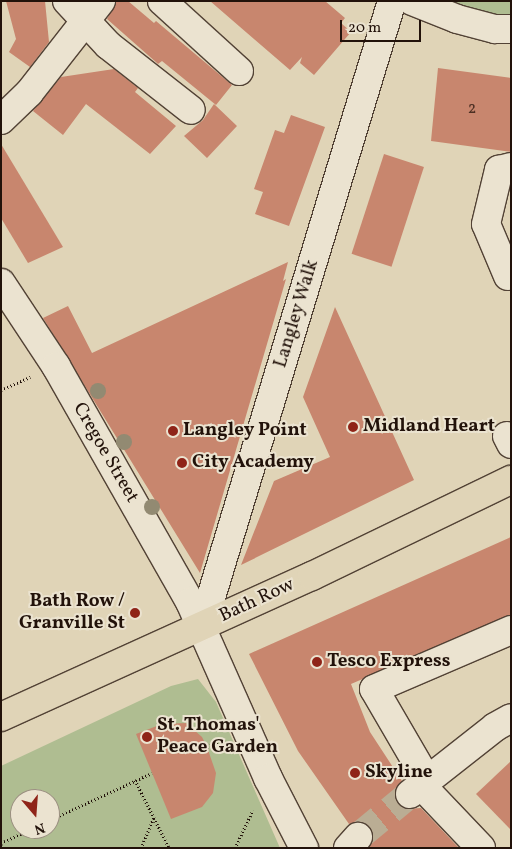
<!DOCTYPE html>
<style>
body{margin:0}
#map{position:relative;width:512px;height:849px;overflow:hidden;background:#e0d4b7;font-family:Vollkorn,serif}
div>[style]{position:absolute}
[style*='--x']{left:calc(var(--x)*1px);top:calc(var(--y)*1px);width:calc(var(--w)*1px);rotate:calc(var(--a)*1deg)}
.green>*{inset:0;background:#afbd91}
.building>*{inset:0;background:#c8866e;transform-origin:0 0}
.minor-tunnel>*{height:28px;margin-top:-14px;transform-origin:0;background:repeating-linear-gradient(90deg,#baad94 0 28px,transparent 0 42px)}
.path>*{height:3px;margin-top:-1.5px;transform-origin:0;background:repeating-linear-gradient(90deg,#22120a 0 1px,transparent 0 3.5px)}
.roads{filter:drop-shadow(1px 0 #524235) drop-shadow(-1px 0 #524235) drop-shadow(0 1px #524235) drop-shadow(0 -1px #524235)}
.minor>*{height:28px;margin:-14px;padding:0 14px;transform-origin:14px;border-radius:14px;background:#ebe3d0}
.major>*{height:28px;margin:-14px;padding:0 14px;transform-origin:14px;border-radius:14px;background:#e0d4b7}
.trees>*{width:16px;height:16px;margin:-8px;border-radius:50%;background:#928a72}
.dots>*{width:14px;height:14px;translate:-50% -50%;box-sizing:border-box;border:2px solid #ebe3d0;border-radius:50%}
span{translate:-50% -50%;white-space:nowrap;text-align:center;line-height:1.15;-webkit-text-stroke:4px #ebe3d0;paint-order:stroke}
.number-label{font-size:16px;color:#4c2f23}
.number-label span{-webkit-text-stroke-width:0}
.street-label{font-size:19px;color:#22120a}
.poi-label{font-size:19px;color:#22120a;font-weight:700}
.left{translate:0 -50%;text-align:left}
.right{translate:-100% -50%;text-align:right}
.frame{position:absolute;inset:0;border:2px solid #22120a;pointer-events:none}
.north{position:absolute;left:10px;top:789px;width:50px;height:50px;box-sizing:border-box;background:#ebe3d0;border:1px solid #9b8f81;border-radius:50%;rotate:162deg;font-size:14px;font-weight:700;line-height:20px;text-align:center;color:#22120a}
.north::after{content:'';display:block;margin:auto;width:18px;height:22px;background:#8f2418;clip-path:polygon(50% 0,100% 100%,50% 72%,0 100%)}
.scale{position:absolute;left:340px;top:20px;width:81px;height:22px;box-sizing:border-box;border:2px solid #22120a;border-top:0;padding-left:6px;font-size:15px;line-height:18px;white-space:nowrap;color:#22120a;-webkit-text-stroke:4px #ebe3d0;paint-order:stroke}
</style>
<div id="map">
<div class="green">
<div style="clip-path:polygon(445px 1px,511px 1px,511px 15px,490px 16px)"></div>
<div style="clip-path:polygon(evenodd,198px 679px,216px 702px,280px 848px,1px 848px,1px 766px,171px 686px,198px 679px,20px 799px,50px 799px,50px 829px,20px 829px,20px 799px)"></div>
</div>
<div class="building">
<div style="clip-path:polygon(6px 1px,45px 1px,49px 42px,30px 67px,9px 52px,16px 39px)"></div>
<div style="clip-path:polygon(116px 1px,128px 1px,154px 23px,156px 21px,232px 85px,216px 105px,162px 61px,158px 64px,157px 63px,107px 19px)"></div>
<div style="clip-path:polygon(210px 1px,325px 1px,345px 18px,341px 23px,351px 32px,314px 75px,300px 63px,302px 57px,290px 70px)"></div>
<div style="clip-path:polygon(438px 68px,511px 78px,511px 152px,431px 141px)"></div>
<div style="clip-path:polygon(114px 69px,138px 88px,135px 92px,176px 126px,150px 154px,86px 104px,63px 135px,33px 111px,61px 77px)"></div>
<div style="clip-path:polygon(214px 104px,237px 126px,207px 158px,184px 136px,203px 120px)"></div>
<div style="clip-path:polygon(291px 115px,325px 127px,289px 226px,255px 214px,263px 192px,254px 189px,275px 130px,284px 133px)"></div>
<div style="clip-path:polygon(1px 144px,63px 247px,28px 263px,1px 218px)"></div>
<div style="left:384px;top:154px;width:42px;height:105px;rotate:18deg"></div>
<div style="clip-path:polygon(288px 262px,283px 281px,286px 279px,200px 573px,43px 318px,68px 306px,92px 353px)"></div>
<div style="clip-path:polygon(335px 307px,414px 480px,241px 565px,274px 481px,330px 457px,303px 397px)"></div>
<div style="clip-path:polygon(511px 537px,511px 615px,351px 684px,370px 732px,402px 781px,395px 789px,397px 803px,405px 809px,421px 808px,459px 848px,369px 848px,373px 832px,362px 822px,349px 824px,298px 751px,249px 654px)"></div>
<div style="clip-path:polygon(186px 723px,202px 737px,207px 747px,216px 773px,213px 793px,202px 807px,171px 819px,136px 734px,162px 724px)"></div>
<div style="clip-path:polygon(511px 761px,511px 830px,476px 794px)"></div>
</div>
<div class="minor-tunnel">
<div style="--x:358;--y:837;--w:67;--a:-39.6"></div>
</div>
<div class="path">
<div style="--x:1;--y:390;--w:32;--a:-24"></div>
<div style="--x:207;--y:747;--w:17;--a:-24"></div>
<div style="--x:135;--y:780;--w:76;--a:63.4"></div>
<div style="--x:50;--y:820;--w:112;--a:-24.7"></div>
<div style="--x:1;--y:843;--w:33;--a:-25"></div>
<div style="--x:1;--y:846;--w:4;--a:27"></div>
<div style="--x:141;--y:848;--w:34;--a:-67"></div>
<div style="--x:235;--y:848;--w:42;--a:-64.7"></div>
</div>
<div class="roads">
<div class="minor">
<div style="--x:67;--y:1;--w:60;--a:47"></div>
<div style="--x:108;--y:45;--w:105;--a:38.1"></div>
<div style="--x:162;--y:1;--w:104;--a:42.3"></div>
<div style="--x:412;--y:1;--w:48;--a:21.8"></div>
<div style="--x:457;--y:19;--w:39;--a:15"></div>
<div style="--x:495;--y:29;--w:16;--a:0"></div>
<div style="--x:1;--y:120;--w:39;--a:-44"></div>
<div style="--x:29;--y:93;--w:117;--a:-52"></div>
<div style="--x:508;--y:276;--w:56;--a:-112.9"></div>
<div style="--x:486;--y:224;--w:56;--a:-76.5"></div>
<div style="--x:499;--y:170;--w:12;--a:-14"></div>
<div style="--x:1;--y:283;--w:100;--a:56.5"></div>
<div style="--x:56;--y:366;--w:271;--a:60.4"></div>
<div style="--x:190;--y:602;--w:193;--a:66.1"></div>
<div style="--x:268;--y:778;--w:79;--a:62.8"></div>
<div style="--x:507;--y:436;--w:9;--a:63"></div>
<div style="--x:202;--y:627;--w:654;--a:-73.12"></div>
<div style="--x:427;--y:780;--w:105;--a:-120.2"></div>
<div style="--x:374;--y:689;--w:149;--a:-23.3"></div>
<div style="--x:421;--y:785;--w:87;--a:46.4"></div>
<div style="--x:410;--y:794;--w:108;--a:-38.2"></div>
<div style="--x:495;--y:727;--w:18;--a:-29"></div>
<div style="--x:348;--y:848;--w:15;--a:-48"></div>
</div>
<div class="major">
<div style="--x:1;--y:717;--w:341;--a:-24.4"></div>
<div style="--x:312;--y:576;--w:221;--a:-25.8"></div>
</div>
</div>
<div class="trees">
<div style="left:98px;top:391px"></div>
<div style="left:124px;top:442px"></div>
<div style="left:152px;top:507px"></div>
</div>
<div class="dots">
<div style="left:353px;top:427px;background:#8f2418"></div>
<div style="left:173px;top:431px;background:#8f2418"></div>
<div style="left:182px;top:463px;background:#8f2418"></div>
<div style="left:135px;top:613px;background:#8f2418"></div>
<div style="left:317px;top:662px;background:#8f2418"></div>
<div style="left:147px;top:737px;background:#8f2418"></div>
<div style="left:355px;top:773px;background:#8f2418"></div>
</div>
<div class="number-label">
<span style="left:472px;top:109px">2</span>
</div>
<div class="street-label">
<span style="left:297px;top:314px;rotate:-73deg">Langley Walk</span>
<span style="left:105px;top:453px;rotate:60deg">Cregoe Street</span>
<span style="left:257px;top:601px;rotate:-25deg">Bath Row</span>
</div>
<div class="poi-label">
<span class="left" style="left:363px;top:427px">Midland Heart</span>
<span class="left" style="left:183px;top:431px">Langley Point</span>
<span class="left" style="left:192px;top:463px">City Academy</span>
<span class="right" style="left:125px;top:613px">Bath Row /<br>Granville St</span>
<span class="left" style="left:327px;top:662px">Tesco Express</span>
<span class="left" style="left:157px;top:737px">St. Thomas'<br>Peace Garden</span>
<span class="left" style="left:365px;top:773px">Skyline</span>
</div>
<div class="frame"></div>
<div class="north">N</div>
<div class="scale">20 m</div>
</div>
